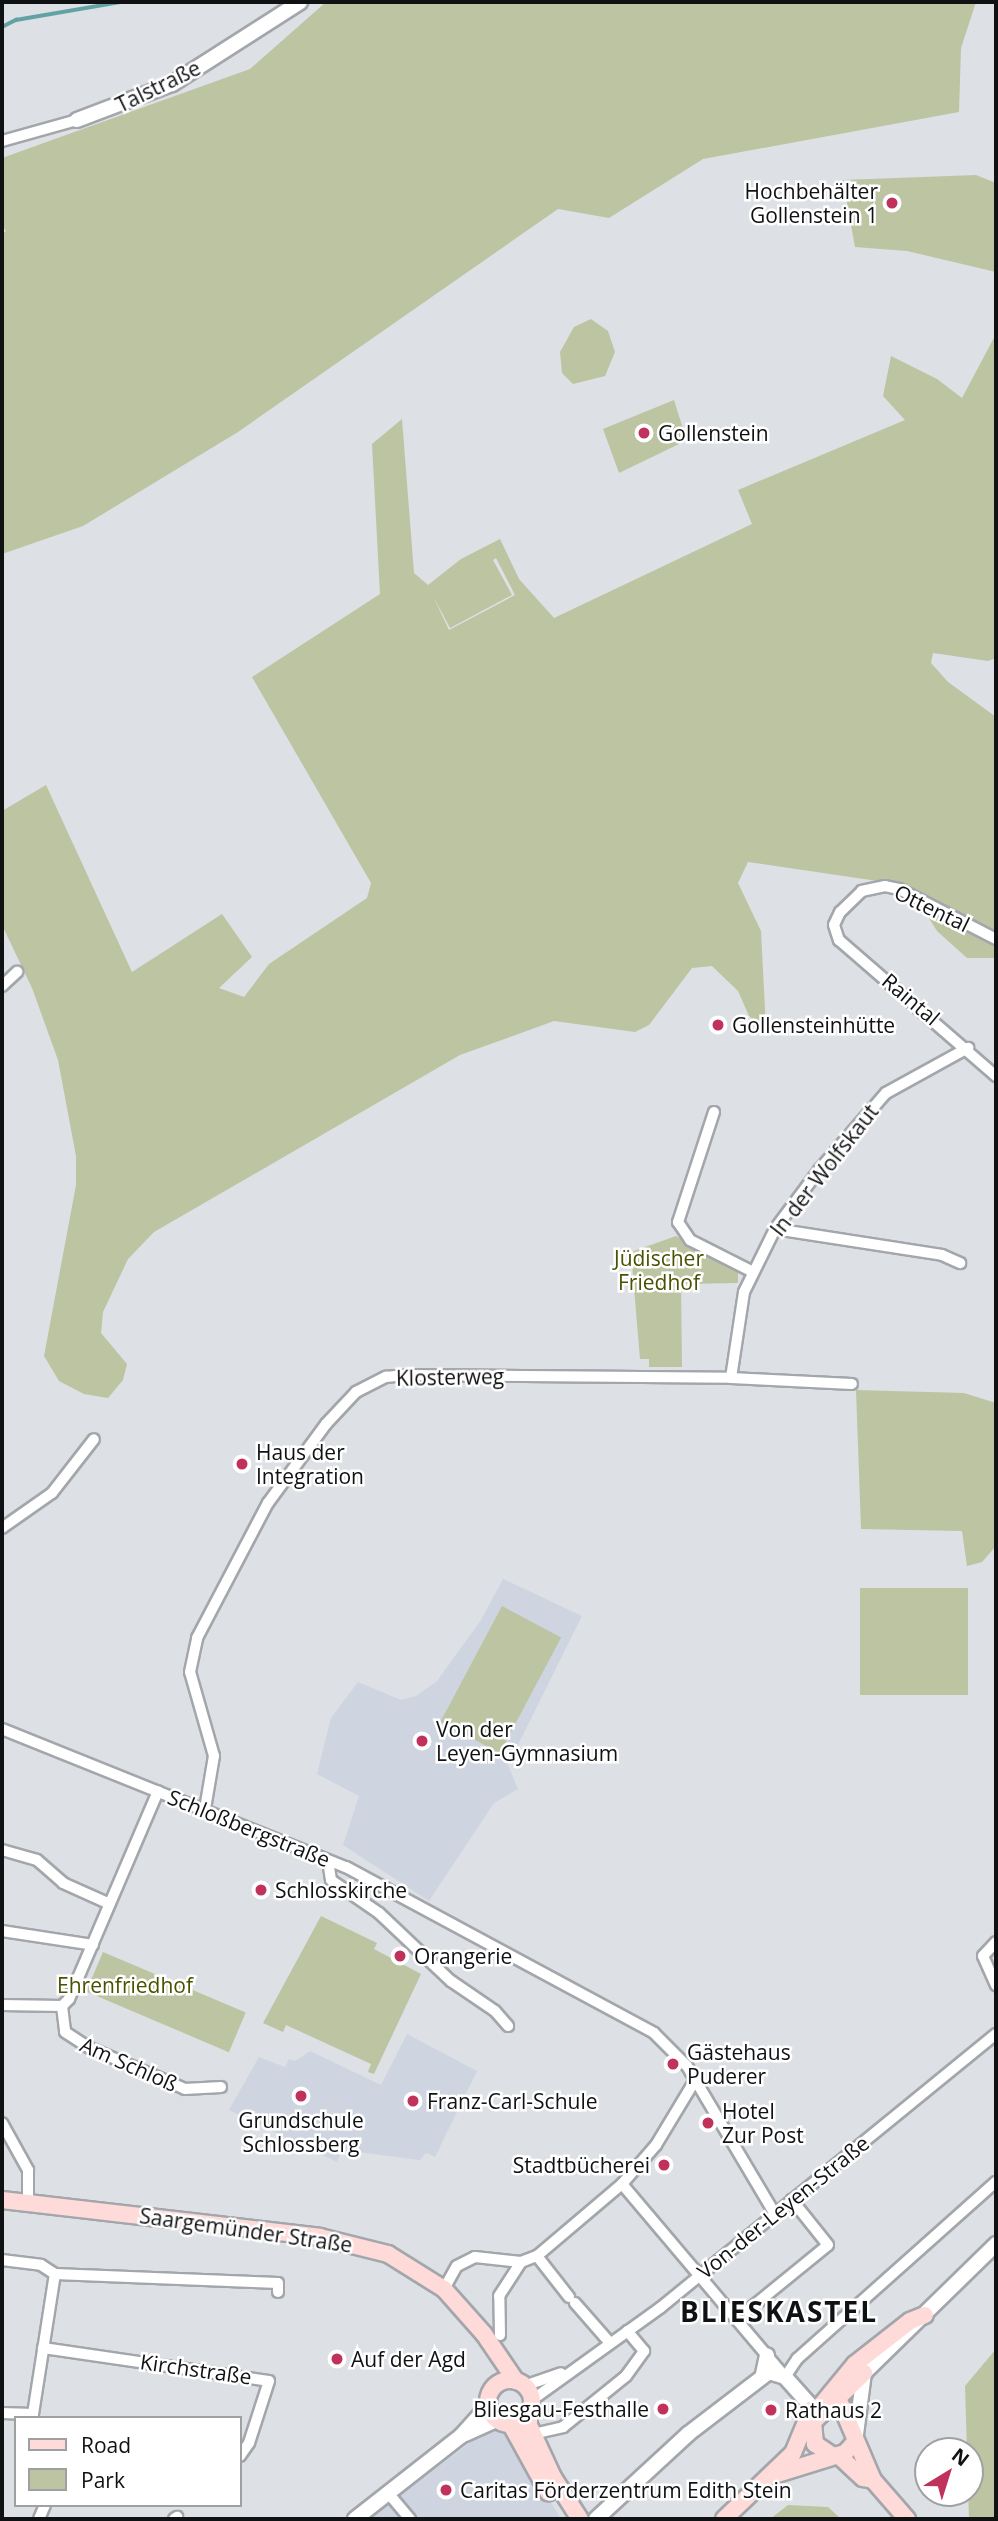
<!DOCTYPE html>
<meta charset="utf-8">
<style>
body{margin:0}
#map{position:relative;width:998px;height:2521px;overflow:hidden;background:#dde0e5;font-family:"Open Sans",sans-serif}
div>[style]{position:absolute}
[style*='--x']{left:calc(var(--x)*1px);top:calc(var(--y)*1px);width:calc(var(--w)*1px);rotate:calc(var(--a)*1deg)}
.built>*{inset:0;background:#ced5e1}
.green>*{inset:0;background:#bdc4a2;transform-origin:0 0}
.stream>*{height:3.5px;margin:-1.75px;padding:0 1.75px;transform-origin:1.75px;border-radius:1.75px;background:#63a2a4}
.roads{filter:drop-shadow(2px 0 #a3a6ab) drop-shadow(-2px 0 #a3a6ab) drop-shadow(0 2px #a3a6ab) drop-shadow(0 -2px #a3a6ab)}
.street>*{height:10px;margin:-5px;padding:0 5px;transform-origin:5px;border-radius:5px;background:#fff}
.secondary>*{height:14px;margin:-7px;padding:0 7px;transform-origin:7px;border-radius:7px;background:#fff}
.primary>*{height:16px;margin:-8px;padding:0 8px;transform-origin:8px;border-radius:8px;background:#fedad8}
.primary>.ring{margin:-8px;padding:0;box-sizing:content-box;background:none;border:16px solid #fedad8;border-radius:50%}
.dots>*{width:19px;height:19px;translate:-50% -50%;box-sizing:border-box;border:4px solid #fff;border-radius:50%}
span{translate:-50% -50%;white-space:nowrap;text-align:center;line-height:1.15;-webkit-text-stroke:5px #fff;paint-order:stroke}
.street-label{font-size:21px;color:#101113}
.poi-label{font-size:21px;color:#101113}
.right{translate:-100% -50%;text-align:right}
.left{translate:0 -50%;text-align:left}
.park-label{font-size:21px;color:#4a5202}
.district-label{font-size:28px;color:#101113;font-weight:700;letter-spacing:2px}
.frame{position:absolute;inset:0;border:4px solid #101113;pointer-events:none}
.legend{position:absolute;left:14px;top:2416px;width:228px;height:91px;box-sizing:border-box;background:#fff;border:2px solid #9fa0a1;margin:0;padding:9px 12px;list-style:none;font-size:21px;color:#101113}
.legend li{display:flex;align-items:center;gap:14px;height:35px}
.legend b{width:35px;border:2px solid #9fa0a1}
.north{position:absolute;left:914px;top:2437px;width:70px;height:70px;box-sizing:border-box;background:#fff;border:2px solid #9fa0a1;border-radius:50%;rotate:38deg;font-size:19px;font-weight:700;line-height:28px;text-align:center;color:#101113}
.north::after{content:'';display:block;margin:auto;width:24px;height:32px;background:#c0315c;clip-path:polygon(50% 0,100% 100%,50% 72%,0 100%)}
</style>
<div id="map">
<div class="built">
<div style="clip-path:polygon(503px 1579px,582px 1616px,508px 1765px,518px 1789px,494px 1803px,429px 1901px,343px 1845px,359px 1796px,317px 1774px,331px 1718px,358px 1682px,401px 1700px,416px 1696px,437px 1681px,481px 1620px)"></div>
<div style="clip-path:polygon(407px 2034px,477px 2071px,435px 2157px,426px 2153px,420px 2160px,342px 2150px,337px 2162px,229px 2110px,259px 2057px,285px 2067px,289px 2059px,295px 2061px,310px 2051px,381px 2085px)"></div>
<div style="clip-path:polygon(496px 2429px,513px 2438px,561px 2519px,369px 2519px,484px 2432px)"></div>
</div>
<div class="green">
<div style="clip-path:polygon(326px 2px,976px 2px,961px 48px,959px 112px,703px 159px,609px 218px,558px 209px,238px 432px,83px 526px,2px 554px,2px 234px,6px 231px,2px 225px,2px 158px,250px 69px)"></div>
<div style="clip-path:polygon(976px 175px,996px 183px,996px 272px,907px 251px,855px 247px,843px 180px)"></div>
<div style="clip-path:polygon(591px 319px,608px 331px,615px 352px,605px 376px,573px 384px,562px 373px,560px 352px,574px 327px)"></div>
<div style="clip-path:polygon(evenodd,996px 334px,996px 658px,988px 661px,933px 653px,931px 663px,948px 682px,996px 717px,996px 958px,967px 958px,937px 931px,913px 893px,891px 883px,748px 862px,738px 883px,761px 931px,766px 1029px,749px 1016px,738px 991px,712px 966px,692px 968px,649px 1025px,635px 1032px,554px 1021px,460px 1055px,154px 1232px,128px 1259px,103px 1312px,101px 1333px,127px 1364px,123px 1380px,108px 1398px,84px 1394px,59px 1381px,44px 1356px,76px 1185px,76px 1156px,58px 1060px,32px 988px,2px 925px,2px 811px,46px 785px,132px 972px,222px 914px,252px 957px,219px 988px,244px 997px,269px 964px,367px 898px,371px 883px,252px 677px,380px 594px,372px 444px,402px 419px,414px 573px,428px 585px,461px 559px,500px 539px,519px 579px,554px 618px,752px 524px,738px 490px,905px 420px,883px 396px,891px 356px,937px 379px,962px 398px,996px 334px,496px 558px,515px 595px,449px 630px,433px 596px,450px 628px,512px 595px,493px 560px,496px 558px)"></div>
<div style="clip-path:polygon(674px 400px,684px 432px,679px 444px,619px 473px,603px 429px)"></div>
<div style="clip-path:polygon(676px 1236px,731px 1267px,738px 1273px,738px 1283px,681px 1284px,682px 1367px,649px 1367px,649px 1359px,640px 1359px,631px 1252px)"></div>
<div style="clip-path:polygon(856px 1390px,964px 1393px,996px 1403px,996px 1546px,982px 1562px,967px 1566px,962px 1531px,861px 1529px)"></div>
<div style="left:968px;top:1588px;width:107px;height:108px;rotate:90deg"></div>
<div style="left:502px;top:1606px;width:67px;height:131px;rotate:28deg"></div>
<div style="clip-path:polygon(321px 1916px,377px 1943px,374px 1949px,421px 1974px,374px 2074px,368px 2072px,371px 2064px,286px 2025px,283px 2032px,263px 2023px)"></div>
<div style="left:103px;top:1952px;width:155px;height:43px;rotate:23deg"></div>
<div style="clip-path:polygon(996px 2349px,996px 2519px,969px 2519px,965px 2386px)"></div>
<div style="clip-path:polygon(788px 2505px,828px 2507px,841px 2519px,770px 2519px)"></div>
</div>
<div class="stream">
<div style="--x:2;--y:27;--w:16;--a:-27"></div>
<div style="--x:16;--y:20;--w:107;--a:-9.7"></div>
</div>
<div class="roads">
<div class="street">
<div style="--x:2;--y:141;--w:78;--a:-15.6"></div>
<div style="--x:996;--y:939;--w:109;--a:-152.7"></div>
<div style="--x:899;--y:889;--w:14;--a:-168"></div>
<div style="--x:885;--y:886;--w:24;--a:168"></div>
<div style="--x:862;--y:891;--w:30;--a:136"></div>
<div style="--x:840;--y:912;--w:14;--a:115"></div>
<div style="--x:834;--y:925;--w:16;--a:72"></div>
<div style="--x:839;--y:940;--w:208;--a:40.9"></div>
<div style="--x:2;--y:986;--w:21;--a:-43"></div>
<div style="--x:714;--y:1112;--w:116;--a:108.1"></div>
<div style="--x:678;--y:1222;--w:22;--a:56"></div>
<div style="--x:690;--y:1240;--w:68;--a:26.9"></div>
<div style="--x:775;--y:1229;--w:169;--a:8.8"></div>
<div style="--x:942;--y:1255;--w:20;--a:24"></div>
<div style="--x:731;--y:1378;--w:87;--a:-81.4"></div>
<div style="--x:744;--y:1292;--w:70;--a:-63.8"></div>
<div style="--x:775;--y:1229;--w:74;--a:-53.3"></div>
<div style="--x:819;--y:1170;--w:102;--a:-49"></div>
<div style="--x:886;--y:1093;--w:94;--a:-28.8"></div>
<div style="--x:2;--y:1528;--w:61;--a:-35"></div>
<div style="--x:52;--y:1493;--w:68;--a:-52.1"></div>
<div style="--x:2;--y:1729;--w:371;--a:21.9"></div>
<div style="--x:346;--y:1867;--w:350;--a:28.3"></div>
<div style="--x:654;--y:2033;--w:47;--a:45"></div>
<div style="--x:687;--y:2066;--w:172;--a:59.3"></div>
<div style="--x:205;--y:1809;--w:54;--a:-80.4"></div>
<div style="--x:214;--y:1756;--w:87;--a:-105.9"></div>
<div style="--x:190;--y:1672;--w:35;--a:-78"></div>
<div style="--x:197;--y:1638;--w:153;--a:-62.3"></div>
<div style="--x:268;--y:1503;--w:98;--a:-53.7"></div>
<div style="--x:326;--y:1424;--w:44;--a:-46.8"></div>
<div style="--x:356;--y:1392;--w:34;--a:-27"></div>
<div style="--x:386;--y:1377;--w:19;--a:-6"></div>
<div style="--x:405;--y:1375;--w:326;--a:0.5"></div>
<div style="--x:731;--y:1378;--w:121;--a:2.8"></div>
<div style="--x:2;--y:1850;--w:36;--a:16"></div>
<div style="--x:37;--y:1860;--w:35;--a:41"></div>
<div style="--x:63;--y:1883;--w:51;--a:24.1"></div>
<div style="--x:328;--y:1861;--w:19;--a:81"></div>
<div style="--x:331;--y:1880;--w:58;--a:34.5"></div>
<div style="--x:379;--y:1913;--w:99;--a:43.4"></div>
<div style="--x:451;--y:1981;--w:53;--a:34.3"></div>
<div style="--x:495;--y:2011;--w:20;--a:49"></div>
<div style="--x:2;--y:1931;--w:92;--a:8.7"></div>
<div style="--x:996;--y:1942;--w:19;--a:133"></div>
<div style="--x:983;--y:1956;--w:32;--a:66"></div>
<div style="--x:2;--y:2005;--w:60;--a:1"></div>
<div style="--x:62;--y:2006;--w:10;--a:-45"></div>
<div style="--x:69;--y:1999;--w:226;--a:-66.8"></div>
<div style="--x:62;--y:2006;--w:26;--a:83"></div>
<div style="--x:65;--y:2032;--w:30;--a:33"></div>
<div style="--x:90;--y:2048;--w:103;--a:23.3"></div>
<div style="--x:185;--y:2089;--w:36;--a:-3"></div>
<div style="--x:2;--y:2123;--w:54;--a:61"></div>
<div style="--x:28;--y:2170;--w:31;--a:90"></div>
<div style="--x:622;--y:2184;--w:253;--a:49.8"></div>
<div style="--x:785;--y:2377;--w:22;--a:-56"></div>
<div style="--x:797;--y:2359;--w:266;--a:-41.7"></div>
<div style="--x:537;--y:2256;--w:52;--a:52"></div>
<div style="--x:2;--y:2260;--w:39;--a:7"></div>
<div style="--x:41;--y:2265;--w:17;--a:33"></div>
<div style="--x:55;--y:2274;--w:223;--a:2.3"></div>
<div style="--x:278;--y:2283;--w:9;--a:90"></div>
<div style="--x:444;--y:2289;--w:26;--a:-61"></div>
<div style="--x:457;--y:2266;--w:20;--a:-27"></div>
<div style="--x:475;--y:2257;--w:46;--a:6.2"></div>
<div style="--x:521;--y:2262;--w:17;--a:-21"></div>
<div style="--x:537;--y:2256;--w:111;--a:-40.3"></div>
<div style="--x:622;--y:2184;--w:52;--a:-48.9"></div>
<div style="--x:656;--y:2145;--w:74;--a:-58.9"></div>
<div style="--x:575;--y:2303;--w:53;--a:48.8"></div>
<div style="--x:747;--y:2311;--w:104;--a:-39.2"></div>
<div style="--x:828;--y:2245;--w:58;--a:-128.7"></div>
<div style="--x:500;--y:2335;--w:39;--a:-91"></div>
<div style="--x:499;--y:2296;--w:40;--a:-57.1"></div>
<div style="--x:43;--y:2348;--w:228;--a:8.3"></div>
<div style="--x:269;--y:2381;--w:65;--a:107.9"></div>
<div style="--x:249;--y:2443;--w:16;--a:125"></div>
<div style="--x:524;--y:2386;--w:39;--a:-19"></div>
<div style="--x:532;--y:2400;--w:158;--a:-35.7"></div>
<div style="--x:660;--y:2308;--w:434;--a:-39.2"></div>
<div style="--x:2;--y:2413;--w:31;--a:2"></div>
<div style="--x:33;--y:2414;--w:142;--a:-81.1"></div>
<div style="--x:533;--y:2434;--w:31;--a:-13"></div>
<div style="--x:563;--y:2427;--w:81;--a:-39"></div>
<div style="--x:626;--y:2376;--w:31;--a:-54"></div>
<div style="--x:644;--y:2351;--w:26;--a:-130"></div>
<div style="--x:389;--y:2494;--w:33;--a:50"></div>
<div style="--x:39;--y:2519;--w:15;--a:-67"></div>
<div style="--x:174;--y:2519;--w:4;--a:-34"></div>
</div>
<div class="secondary">
<div style="--x:77;--y:120;--w:102;--a:-20.8"></div>
<div style="--x:172;--y:84;--w:152;--a:-32.6"></div>
<div style="--x:763;--y:2374;--w:19;--a:-78"></div>
<div style="--x:465;--y:2434;--w:34;--a:-24"></div>
<div style="--x:855;--y:2442;--w:70;--a:-82.6"></div>
<div style="--x:864;--y:2373;--w:185;--a:-44.3"></div>
<div style="--x:355;--y:2519;--w:135;--a:-38.1"></div>
<div style="--x:461;--y:2436;--w:40;--a:-48"></div>
<div style="--x:596;--y:2519;--w:125;--a:-42.7"></div>
<div style="--x:688;--y:2434;--w:102;--a:-37.4"></div>
<div style="--x:769;--y:2372;--w:17;--a:17"></div>
<div style="--x:785;--y:2377;--w:51;--a:48.2"></div>
</div>
<div class="primary">
<div style="--x:2;--y:2200;--w:320;--a:6.6"></div>
<div style="--x:320;--y:2237;--w:70;--a:14"></div>
<div style="--x:388;--y:2254;--w:66;--a:32"></div>
<div style="--x:444;--y:2289;--w:60;--a:48.4"></div>
<div style="--x:484;--y:2334;--w:57;--a:55.8"></div>
<div class="ring" style="left:488px;top:2380px;width:28px;height:28px"></div>
<div style="--x:822;--y:2404;--w:52;--a:-50.5"></div>
<div style="--x:855;--y:2364;--w:70;--a:-38"></div>
<div style="--x:910;--y:2321;--w:16;--a:-22"></div>
<div style="--x:529;--y:2414;--w:11;--a:90"></div>
<div style="--x:529;--y:2425;--w:57;--a:65.2"></div>
<div style="--x:553;--y:2477;--w:50;--a:57.3"></div>
<div style="--x:511;--y:2425;--w:77;--a:61.1"></div>
<div style="--x:838;--y:2455;--w:34;--a:43"></div>
<div style="--x:863;--y:2478;--w:10;--a:11"></div>
<div style="--x:833;--y:2456;--w:22;--a:-146"></div>
<div style="--x:815;--y:2444;--w:22;--a:-95"></div>
<div style="--x:813;--y:2422;--w:71;--a:-43.9"></div>
<div style="--x:777;--y:2474;--w:71;--a:-17.2"></div>
<div style="--x:845;--y:2453;--w:15;--a:-48"></div>
<div style="--x:724;--y:2519;--w:95;--a:-43.7"></div>
<div style="--x:793;--y:2453;--w:47;--a:-67.3"></div>
<div style="--x:811;--y:2410;--w:21;--a:-23"></div>
<div style="--x:830;--y:2402;--w:11;--a:15"></div>
<div style="--x:841;--y:2405;--w:82;--a:66.9"></div>
<div style="--x:873;--y:2480;--w:52;--a:48.9"></div>
</div>
</div>
<div class="dots">
<div style="left:892px;top:203px;background:#c0315c"></div>
<div style="left:644px;top:433px;background:#c0315c"></div>
<div style="left:718px;top:1025px;background:#c0315c"></div>
<div style="left:242px;top:1464px;background:#c0315c"></div>
<div style="left:422px;top:1741px;background:#c0315c"></div>
<div style="left:261px;top:1890px;background:#c0315c"></div>
<div style="left:400px;top:1956px;background:#c0315c"></div>
<div style="left:673px;top:2064px;background:#c0315c"></div>
<div style="left:301px;top:2096px;background:#c0315c"></div>
<div style="left:413px;top:2101px;background:#c0315c"></div>
<div style="left:708px;top:2123px;background:#c0315c"></div>
<div style="left:664px;top:2165px;background:#c0315c"></div>
<div style="left:337px;top:2359px;background:#c0315c"></div>
<div style="left:663px;top:2409px;background:#c0315c"></div>
<div style="left:771px;top:2410px;background:#c0315c"></div>
<div style="left:446px;top:2490px;background:#c0315c"></div>
</div>
<div class="street-label">
<span style="left:158px;top:86px;rotate:-26deg">Talstraße</span>
<span style="left:932px;top:908px;rotate:26deg">Ottental</span>
<span style="left:911px;top:999px;rotate:40deg">Raintal</span>
<span style="left:824px;top:1170px;rotate:-52deg">In der Wolfskaut</span>
<span style="left:450px;top:1377px;rotate:-1deg">Klosterweg</span>
<span style="left:249px;top:1828px;rotate:22deg">Schloßbergstraße</span>
<span style="left:129px;top:2064px;rotate:24deg">Am Schloß</span>
<span style="left:783px;top:2207px;rotate:-39deg">Von-der-Leyen-Straße</span>
<span style="left:246px;top:2230px;rotate:8deg">Saargemünder Straße</span>
<span style="left:196px;top:2369px;rotate:8deg">Kirchstraße</span>
</div>
<div class="poi-label">
<span class="right" style="left:878px;top:203px">Hochbehälter<br>Gollenstein 1</span>
<span class="left" style="left:658px;top:433px">Gollenstein</span>
<span class="left" style="left:732px;top:1025px">Gollensteinhütte</span>
<span class="left" style="left:256px;top:1464px">Haus der<br>Integration</span>
<span class="left" style="left:436px;top:1741px">Von der<br>Leyen-Gymnasium</span>
<span class="left" style="left:275px;top:1890px">Schlosskirche</span>
<span class="left" style="left:414px;top:1956px">Orangerie</span>
<span class="left" style="left:687px;top:2064px">Gästehaus<br>Puderer</span>
<span class="left" style="left:427px;top:2101px">Franz-Carl-Schule</span>
<span class="left" style="left:722px;top:2123px">Hotel<br>Zur Post</span>
<span style="left:301px;top:2132px">Grundschule<br>Schlossberg</span>
<span class="right" style="left:650px;top:2165px">Stadtbücherei</span>
<span class="left" style="left:351px;top:2359px">Auf der Agd</span>
<span class="right" style="left:649px;top:2409px">Bliesgau-Festhalle</span>
<span class="left" style="left:785px;top:2410px">Rathaus 2</span>
<span class="left" style="left:460px;top:2490px">Caritas Förderzentrum Edith Stein</span>
</div>
<div class="park-label">
<span style="left:659px;top:1270px">Jüdischer<br>Friedhof</span>
<span style="left:125px;top:1985px">Ehrenfriedhof</span>
</div>
<div class="district-label">
<span style="left:779px;top:2311px">BLIESKASTEL</span>
</div>
<div class="frame"></div>
<ul class="legend">
<li><b style="height:9px;background:#fedad8"></b>Road</li>
<li><b style="height:19px;background:#bdc4a2"></b>Park</li>
</ul>
<div class="north">N</div>
</div>
